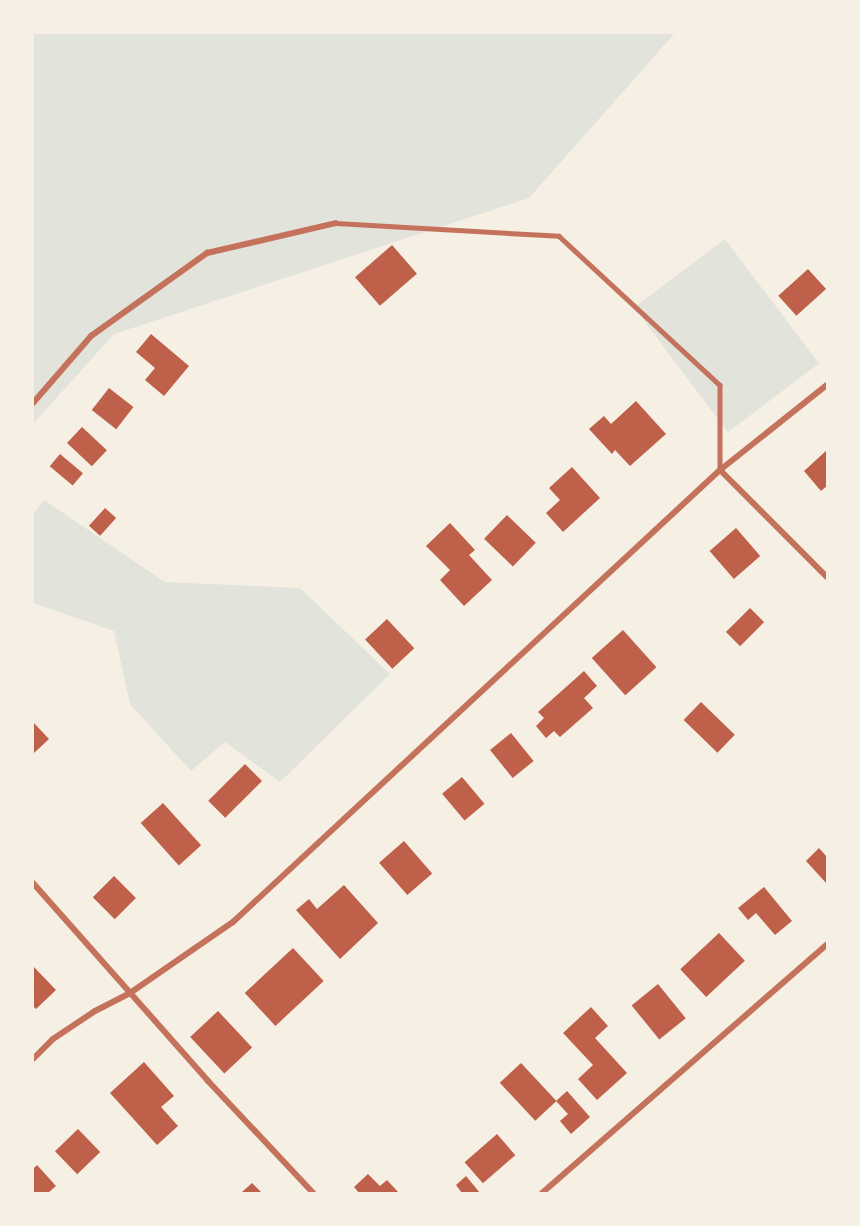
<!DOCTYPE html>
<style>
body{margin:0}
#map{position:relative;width:860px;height:1226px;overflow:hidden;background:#f6efe4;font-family:"Work Sans",sans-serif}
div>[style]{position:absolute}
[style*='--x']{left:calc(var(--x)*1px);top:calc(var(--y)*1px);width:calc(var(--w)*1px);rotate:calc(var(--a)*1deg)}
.green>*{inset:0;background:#e2e4dc;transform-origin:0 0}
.building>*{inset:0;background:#bf614a;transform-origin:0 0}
.service>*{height:4.5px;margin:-2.25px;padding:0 2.25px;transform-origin:2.25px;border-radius:2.25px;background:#c5725c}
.minor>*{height:6px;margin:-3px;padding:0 3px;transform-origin:3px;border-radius:3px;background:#c5725c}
span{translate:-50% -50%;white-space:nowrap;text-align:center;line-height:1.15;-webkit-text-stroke:6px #f6efe4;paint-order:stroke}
.frame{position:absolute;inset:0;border:34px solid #f6efe4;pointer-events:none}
</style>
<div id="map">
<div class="green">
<div style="clip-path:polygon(33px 33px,675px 33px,529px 198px,114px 334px,33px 424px)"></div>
<div style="left:725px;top:239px;width:156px;height:114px;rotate:53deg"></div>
<div style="clip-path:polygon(44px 500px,165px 582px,300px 588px,390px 674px,280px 782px,225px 742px,191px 771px,130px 704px,114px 631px,33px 603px,33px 514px)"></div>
</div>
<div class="building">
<div style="left:392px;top:245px;width:38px;height:49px;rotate:49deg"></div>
<div style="left:808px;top:269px;width:27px;height:40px;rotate:48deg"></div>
<div style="clip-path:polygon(151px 334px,189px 366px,164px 396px,145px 380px,155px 368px,136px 352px)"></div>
<div style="left:109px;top:388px;width:31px;height:28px;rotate:38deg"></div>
<div style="clip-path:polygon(636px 401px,666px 434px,630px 466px,615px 450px,612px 454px,589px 429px,604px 416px,611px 424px)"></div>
<div style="left:82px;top:427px;width:34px;height:22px;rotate:43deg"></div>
<div style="clip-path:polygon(827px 450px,827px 486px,821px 491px,804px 471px)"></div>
<div style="left:60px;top:454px;width:30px;height:16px;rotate:40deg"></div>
<div style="clip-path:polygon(572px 467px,600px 498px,563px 532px,546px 513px,560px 500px,549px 488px)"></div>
<div style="left:105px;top:508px;width:15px;height:24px;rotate:42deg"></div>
<div style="left:507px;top:515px;width:40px;height:33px;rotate:44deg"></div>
<div style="clip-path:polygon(450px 523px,475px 550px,469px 555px,492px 580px,464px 606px,440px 580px,450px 570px,426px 546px)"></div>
<div style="left:736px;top:528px;width:37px;height:35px;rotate:49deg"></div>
<div style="left:750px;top:608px;width:20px;height:34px;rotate:45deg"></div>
<div style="left:387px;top:619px;width:40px;height:30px;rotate:47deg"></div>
<div style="left:623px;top:630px;width:50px;height:42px;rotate:48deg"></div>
<div style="clip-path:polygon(584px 671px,597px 686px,584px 698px,593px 708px,560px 737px,554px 731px,546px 738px,536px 726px,544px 718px,538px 712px)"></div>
<div style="left:701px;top:702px;width:47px;height:25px;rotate:44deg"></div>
<div style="clip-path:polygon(33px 722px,49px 739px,33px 754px)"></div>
<div style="left:511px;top:733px;width:36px;height:27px;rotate:51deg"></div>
<div style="left:245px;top:764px;width:24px;height:52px;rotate:45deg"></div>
<div style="left:462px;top:777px;width:35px;height:26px;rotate:50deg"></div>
<div style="left:163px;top:803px;width:57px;height:30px;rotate:48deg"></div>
<div style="left:404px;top:841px;width:43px;height:33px;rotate:49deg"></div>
<div style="clip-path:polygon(819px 848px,827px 857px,827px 884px,806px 861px)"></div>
<div style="left:114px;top:876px;width:31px;height:30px;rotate:45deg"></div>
<div style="clip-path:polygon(344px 885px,378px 923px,340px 959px,296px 910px,309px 899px,317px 909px)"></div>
<div style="clip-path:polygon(764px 887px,792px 921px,775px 935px,756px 913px,748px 920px,738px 908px)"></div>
<div style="left:719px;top:933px;width:38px;height:53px;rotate:47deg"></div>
<div style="left:293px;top:948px;width:45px;height:66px;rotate:47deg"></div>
<div style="clip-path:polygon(33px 966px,56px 990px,36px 1009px,33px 1006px)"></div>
<div style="left:658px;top:984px;width:44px;height:34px;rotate:51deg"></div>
<div style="clip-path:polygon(591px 1007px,608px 1026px,595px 1038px,627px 1073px,597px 1100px,578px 1079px,593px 1065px,563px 1033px)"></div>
<div style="left:218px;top:1011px;width:50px;height:38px;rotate:47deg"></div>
<div style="clip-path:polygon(144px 1062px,174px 1096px,161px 1107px,178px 1126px,157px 1145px,110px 1093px)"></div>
<div style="left:521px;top:1063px;width:52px;height:29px;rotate:47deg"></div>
<div style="clip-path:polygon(567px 1091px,590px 1117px,571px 1134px,560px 1121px,568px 1114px,556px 1101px)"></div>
<div style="left:78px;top:1129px;width:32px;height:32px;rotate:46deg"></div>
<div style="left:497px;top:1134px;width:28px;height:43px;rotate:49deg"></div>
<div style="clip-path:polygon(37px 1165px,56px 1186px,48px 1193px,33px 1193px,33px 1169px)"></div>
<div style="clip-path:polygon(368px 1174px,380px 1186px,387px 1180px,399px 1193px,359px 1193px,354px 1187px)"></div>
<div style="clip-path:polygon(466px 1176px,480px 1193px,462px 1193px,456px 1185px)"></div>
<div style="clip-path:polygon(252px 1183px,262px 1193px,241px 1193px)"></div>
</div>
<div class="service">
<div style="--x:336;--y:223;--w:223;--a:3.3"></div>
<div style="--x:559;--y:236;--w:219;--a:42.8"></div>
<div style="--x:720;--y:385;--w:85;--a:90"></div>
</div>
<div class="minor">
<div style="--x:33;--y:403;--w:89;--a:-49.1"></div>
<div style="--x:91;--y:336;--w:143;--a:-35.6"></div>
<div style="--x:207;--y:253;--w:132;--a:-13.1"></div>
<div style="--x:720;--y:470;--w:151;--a:45"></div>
<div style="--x:33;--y:883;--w:264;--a:48.5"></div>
<div style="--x:208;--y:1081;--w:154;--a:46.8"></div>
<div style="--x:33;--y:1059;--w:28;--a:-45"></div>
<div style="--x:53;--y:1039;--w:50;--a:-33.7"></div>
<div style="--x:95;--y:1011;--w:39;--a:-27"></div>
<div style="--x:130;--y:993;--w:125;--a:-34.6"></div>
<div style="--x:233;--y:922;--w:664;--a:-42.87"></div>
<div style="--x:720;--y:470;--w:137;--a:-38.5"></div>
<div style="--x:542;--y:1193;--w:378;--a:-41.1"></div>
</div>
<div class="frame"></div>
</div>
